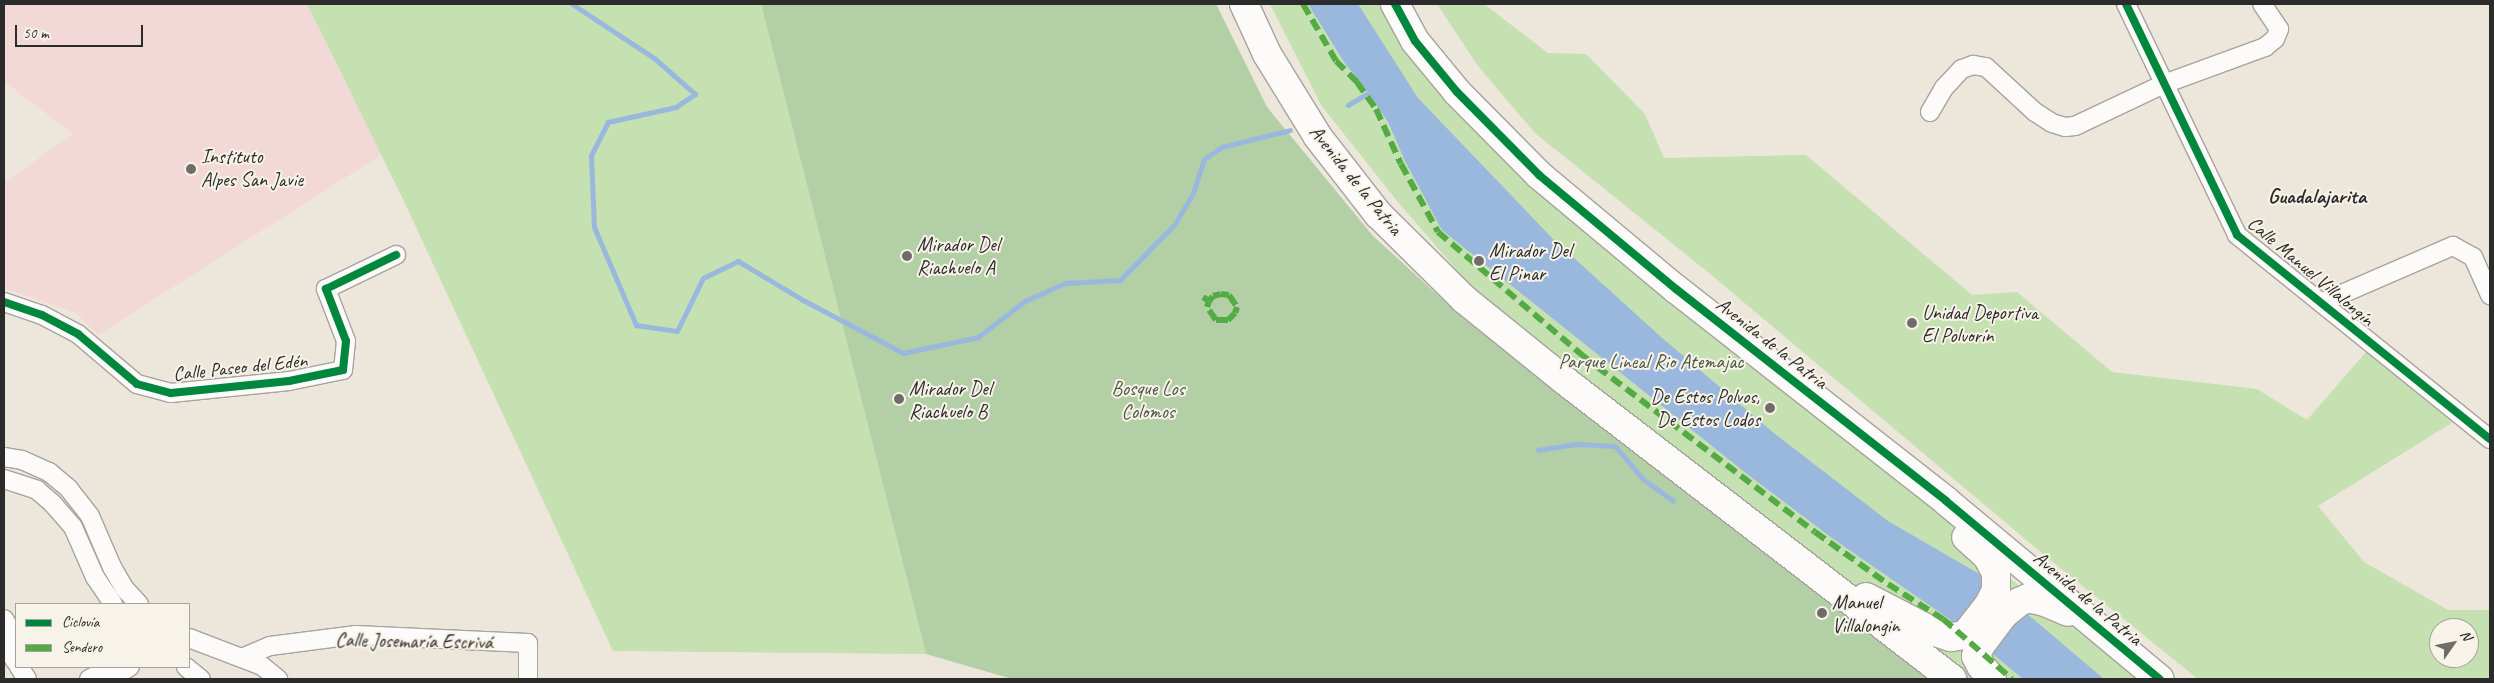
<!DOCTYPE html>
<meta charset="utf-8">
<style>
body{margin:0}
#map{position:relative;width:2494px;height:683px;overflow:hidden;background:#ede6db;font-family:Caveat,sans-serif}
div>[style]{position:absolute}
.built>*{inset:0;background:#f2d9d7}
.green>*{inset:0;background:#c5e0b1}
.forest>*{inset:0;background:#b3cfa5}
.water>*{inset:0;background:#9ab8de}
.stream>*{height:5px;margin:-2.5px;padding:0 2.5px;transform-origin:2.5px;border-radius:2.5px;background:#9ab8de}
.roads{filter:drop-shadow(1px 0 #a7a39d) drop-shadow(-1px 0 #a7a39d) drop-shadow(0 1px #a7a39d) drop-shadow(0 -1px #a7a39d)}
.minor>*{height:18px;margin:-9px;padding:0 9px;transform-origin:9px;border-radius:9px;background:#fcfbfa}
.primary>*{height:28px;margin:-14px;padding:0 14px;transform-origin:14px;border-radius:14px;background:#fcfbfa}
.quiet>*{height:6px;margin-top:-3px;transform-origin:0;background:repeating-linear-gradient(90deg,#54ab44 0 12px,transparent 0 18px)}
.cycleway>*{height:8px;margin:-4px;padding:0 4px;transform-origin:4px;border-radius:4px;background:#00873e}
.dots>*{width:14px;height:14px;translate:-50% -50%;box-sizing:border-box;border:2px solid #f7f3e8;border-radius:50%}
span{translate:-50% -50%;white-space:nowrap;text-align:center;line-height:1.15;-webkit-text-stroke:4px #f7f3e8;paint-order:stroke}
.poi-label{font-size:20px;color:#2b2b2b}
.left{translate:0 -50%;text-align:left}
.right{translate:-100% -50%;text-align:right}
.street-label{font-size:20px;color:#2b2b2b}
.park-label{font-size:20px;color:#4a5744}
.neighbourhood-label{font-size:21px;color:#2b2b2b;font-weight:700}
.frame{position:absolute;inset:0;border:5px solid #2b2b2b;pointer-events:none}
.legend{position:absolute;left:15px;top:603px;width:175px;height:65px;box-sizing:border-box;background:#f7f3e8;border:1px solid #a5a39c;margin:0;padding:6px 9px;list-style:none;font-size:15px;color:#2b2b2b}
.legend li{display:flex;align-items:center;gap:10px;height:25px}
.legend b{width:25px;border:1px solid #a5a39c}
.north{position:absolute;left:2429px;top:618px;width:50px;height:50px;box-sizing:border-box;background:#f7f3e8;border:1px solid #a5a39c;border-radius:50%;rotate:57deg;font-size:14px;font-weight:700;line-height:20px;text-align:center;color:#2b2b2b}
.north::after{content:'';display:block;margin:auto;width:18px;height:22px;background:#6f6c69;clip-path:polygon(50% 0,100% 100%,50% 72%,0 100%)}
.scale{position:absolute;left:15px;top:25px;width:128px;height:22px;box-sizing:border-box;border:2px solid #2b2b2b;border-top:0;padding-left:6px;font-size:15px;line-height:18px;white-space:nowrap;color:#2b2b2b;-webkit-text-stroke:4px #f7f3e8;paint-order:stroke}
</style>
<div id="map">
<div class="built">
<div style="clip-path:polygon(4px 4px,307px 4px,381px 155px,98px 335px,76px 313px,4px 288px,4px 183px,73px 134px,4px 81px)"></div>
</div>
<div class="green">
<div style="clip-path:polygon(307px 4px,761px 4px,926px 654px,613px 651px,402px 197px)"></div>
<div style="clip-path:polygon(1270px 4px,1389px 4px,1432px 74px,1886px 466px,2014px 582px,2107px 645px,2150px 679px,1968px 679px,1807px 560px,1480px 297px,1397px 201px,1321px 105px)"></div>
<div style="clip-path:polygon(evenodd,1437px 4px,1484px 4px,1548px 53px,1586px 54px,1645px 114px,1664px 158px,1806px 155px,1972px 295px,2017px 292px,2112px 372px,2257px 389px,2307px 420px,2366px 352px,2453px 422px,2318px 506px,2364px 562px,2448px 610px,2490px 610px,2490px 679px,2198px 679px,2043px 554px,1709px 273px,1535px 133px,1478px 66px,1437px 4px,2439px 628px,2469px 628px,2469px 658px,2439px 658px,2439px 628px)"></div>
</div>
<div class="forest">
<div style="clip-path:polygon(761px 4px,1216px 4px,1267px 107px,1373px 236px,1464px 319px,1931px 679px,1012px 679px,926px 654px)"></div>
</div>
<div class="water">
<div style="clip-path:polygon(1308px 4px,1358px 4px,1418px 98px,1552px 238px,1661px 337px,1775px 434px,1888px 521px,1981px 575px,2104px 679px,2023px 679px,1958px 625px,1832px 538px,1747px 474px,1442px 230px,1405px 161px,1388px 122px,1361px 82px,1346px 65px)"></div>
</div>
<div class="stream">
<div style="left:572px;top:4px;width:98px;rotate:33.4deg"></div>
<div style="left:654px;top:58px;width:55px;rotate:41.3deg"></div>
<div style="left:695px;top:94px;width:23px;rotate:146deg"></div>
<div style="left:676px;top:107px;width:70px;rotate:167.6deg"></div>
<div style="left:608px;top:122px;width:38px;rotate:117deg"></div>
<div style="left:591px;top:156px;width:71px;rotate:87.6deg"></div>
<div style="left:594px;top:227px;width:107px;rotate:66.8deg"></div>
<div style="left:636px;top:325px;width:41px;rotate:8.3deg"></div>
<div style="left:677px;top:331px;width:59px;rotate:-63.9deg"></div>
<div style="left:703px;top:278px;width:39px;rotate:-26deg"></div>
<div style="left:738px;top:261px;width:76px;rotate:31deg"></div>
<div style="left:803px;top:300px;width:113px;rotate:27.9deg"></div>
<div style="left:903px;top:353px;width:77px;rotate:-12deg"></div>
<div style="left:978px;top:337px;width:59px;rotate:-37.5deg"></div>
<div style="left:1025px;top:301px;width:44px;rotate:-24.2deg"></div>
<div style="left:1065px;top:283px;width:55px;rotate:-3.1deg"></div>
<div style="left:1120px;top:280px;width:77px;rotate:-45.5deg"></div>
<div style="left:1174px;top:225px;width:37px;rotate:-59deg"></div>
<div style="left:1193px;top:193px;width:36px;rotate:-72deg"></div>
<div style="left:1204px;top:159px;width:22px;rotate:-34deg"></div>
<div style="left:1222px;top:147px;width:70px;rotate:-14deg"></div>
<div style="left:1348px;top:105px;width:27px;rotate:-31deg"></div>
<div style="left:1538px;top:450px;width:38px;rotate:-9deg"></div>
<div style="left:1576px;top:444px;width:39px;rotate:3deg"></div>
<div style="left:1615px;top:446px;width:43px;rotate:49.7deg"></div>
<div style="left:1643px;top:479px;width:37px;rotate:36deg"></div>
</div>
<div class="roads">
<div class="minor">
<div style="left:2126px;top:4px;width:256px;rotate:64.3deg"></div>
<div style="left:2237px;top:235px;width:325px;rotate:38.9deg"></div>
<div style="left:1930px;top:112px;width:28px;rotate:-60deg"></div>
<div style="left:1944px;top:88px;width:26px;rotate:-47deg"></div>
<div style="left:1962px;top:69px;width:12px;rotate:-20deg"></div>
<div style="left:1973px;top:65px;width:13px;rotate:9deg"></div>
<div style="left:1986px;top:67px;width:67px;rotate:42.6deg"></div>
<div style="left:2035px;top:112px;width:20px;rotate:33deg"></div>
<div style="left:2052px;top:123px;width:14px;rotate:17deg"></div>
<div style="left:2065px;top:127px;width:10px;rotate:-6deg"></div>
<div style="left:2075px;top:126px;width:98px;rotate:-25.3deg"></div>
<div style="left:2164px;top:84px;width:108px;rotate:-20.1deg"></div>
<div style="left:2265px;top:47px;width:13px;rotate:-39deg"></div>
<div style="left:2275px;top:39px;width:11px;rotate:-68deg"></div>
<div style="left:2279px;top:29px;width:30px;rotate:-124deg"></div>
<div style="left:4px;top:302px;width:40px;rotate:18.9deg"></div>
<div style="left:42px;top:315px;width:41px;rotate:27.8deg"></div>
<div style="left:78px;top:334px;width:77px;rotate:40.3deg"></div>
<div style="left:137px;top:384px;width:35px;rotate:15deg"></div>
<div style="left:171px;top:393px;width:119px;rotate:-5.8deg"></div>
<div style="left:289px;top:381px;width:55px;rotate:-11.5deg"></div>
<div style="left:343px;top:370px;width:29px;rotate:-84deg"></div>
<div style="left:346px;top:341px;width:56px;rotate:-111deg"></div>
<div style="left:326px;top:289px;width:78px;rotate:-25.9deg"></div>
<div style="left:2321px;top:303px;width:144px;rotate:-23.4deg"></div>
<div style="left:2453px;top:246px;width:23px;rotate:29deg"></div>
<div style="left:2473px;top:257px;width:42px;rotate:65.9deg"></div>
<div style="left:4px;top:457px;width:18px;rotate:9deg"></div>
<div style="left:22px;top:460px;width:30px;rotate:24deg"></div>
<div style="left:49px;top:472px;width:26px;rotate:40deg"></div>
<div style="left:69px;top:489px;width:34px;rotate:52deg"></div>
<div style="left:90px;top:516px;width:56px;rotate:66.7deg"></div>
<div style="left:112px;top:567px;width:24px;rotate:60deg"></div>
<div style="left:124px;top:588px;width:22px;rotate:47deg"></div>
<div style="left:4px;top:479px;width:35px;rotate:18deg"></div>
<div style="left:37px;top:490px;width:21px;rotate:41deg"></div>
<div style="left:53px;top:504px;width:30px;rotate:49deg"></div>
<div style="left:73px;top:527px;width:55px;rotate:66.3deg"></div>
<div style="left:95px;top:577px;width:32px;rotate:56deg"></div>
<div style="left:4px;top:619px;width:23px;rotate:59deg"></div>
<div style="left:189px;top:638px;width:78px;rotate:21deg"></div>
<div style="left:262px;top:666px;width:21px;rotate:39deg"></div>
<div style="left:4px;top:643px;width:22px;rotate:58deg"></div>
<div style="left:244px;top:657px;width:28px;rotate:-23deg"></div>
<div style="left:270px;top:646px;width:87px;rotate:-7.3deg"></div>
<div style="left:356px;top:635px;width:172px;rotate:2.7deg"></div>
<div style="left:528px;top:643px;width:36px;rotate:90deg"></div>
<div style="left:19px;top:667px;width:14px;rotate:56deg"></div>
<div style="left:186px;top:667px;width:19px;rotate:39deg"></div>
<div style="left:89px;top:679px;width:27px;rotate:-27deg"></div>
<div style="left:109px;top:679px;width:24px;rotate:-30deg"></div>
</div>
<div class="primary">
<div style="left:1244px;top:4px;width:55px;rotate:65.3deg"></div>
<div style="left:1267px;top:54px;width:97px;rotate:58.4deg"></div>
<div style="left:1318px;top:137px;width:98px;rotate:52.1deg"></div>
<div style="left:1378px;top:214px;width:122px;rotate:44.7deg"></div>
<div style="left:1465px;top:300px;width:127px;rotate:38.9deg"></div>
<div style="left:1564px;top:380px;width:490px;rotate:37.6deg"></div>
<div style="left:1395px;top:4px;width:42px;rotate:61.6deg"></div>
<div style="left:1415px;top:41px;width:66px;rotate:50.5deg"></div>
<div style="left:1457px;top:92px;width:117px;rotate:45.3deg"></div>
<div style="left:1539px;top:175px;width:178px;rotate:39.8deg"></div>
<div style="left:1676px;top:289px;width:343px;rotate:38.1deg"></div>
<div style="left:1946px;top:501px;width:278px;rotate:39.8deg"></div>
<div style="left:1866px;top:597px;width:74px;rotate:27.3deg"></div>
<div style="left:1932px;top:631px;width:20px;rotate:18deg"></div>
<div style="left:1951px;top:637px;width:14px;rotate:-8deg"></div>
<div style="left:1965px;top:635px;width:37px;rotate:-52deg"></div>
<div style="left:1988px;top:606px;width:18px;rotate:-63deg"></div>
<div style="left:1996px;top:590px;width:17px;rotate:-90deg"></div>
<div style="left:1996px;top:573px;width:19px;rotate:-118deg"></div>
<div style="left:1987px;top:556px;width:28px;rotate:-138deg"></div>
<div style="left:1992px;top:679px;width:17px;rotate:-130deg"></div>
<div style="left:1981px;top:666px;width:11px;rotate:-117deg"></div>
<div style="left:1976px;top:656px;width:11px;rotate:-68deg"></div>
<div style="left:1980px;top:646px;width:39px;rotate:-53deg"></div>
<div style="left:2003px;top:615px;width:21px;rotate:-39deg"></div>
<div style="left:2019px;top:602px;width:10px;rotate:-24deg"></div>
<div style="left:2028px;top:598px;width:17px;rotate:13deg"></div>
<div style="left:2045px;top:602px;width:25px;rotate:23deg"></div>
</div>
</div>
<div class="quiet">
<div style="left:1303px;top:4px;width:66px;rotate:59.9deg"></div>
<div style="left:1336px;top:61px;width:30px;rotate:45deg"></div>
<div style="left:1357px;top:82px;width:33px;rotate:55deg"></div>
<div style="left:1376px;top:109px;width:60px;rotate:65.6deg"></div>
<div style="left:1401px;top:164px;width:77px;rotate:61.4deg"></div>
<div style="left:1438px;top:232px;width:191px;rotate:40.5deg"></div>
<div style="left:1583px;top:356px;width:291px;rotate:37.2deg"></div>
<div style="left:1815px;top:532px;width:90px;rotate:35.5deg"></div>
<div style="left:1888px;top:584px;width:65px;rotate:32.5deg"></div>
<div style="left:1943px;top:619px;width:91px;rotate:41deg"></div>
<div style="left:1203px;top:297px;width:7px;rotate:34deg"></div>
<div style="left:1209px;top:301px;width:6px;rotate:-51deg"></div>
<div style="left:1213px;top:296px;width:8px;rotate:-14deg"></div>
<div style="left:1221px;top:294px;width:8px;rotate:7deg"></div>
<div style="left:1229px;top:295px;width:14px;rotate:56deg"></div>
<div style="left:1237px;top:307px;width:6px;rotate:108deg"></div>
<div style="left:1235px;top:313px;width:10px;rotate:135deg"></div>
<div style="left:1228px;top:320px;width:12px;rotate:180deg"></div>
<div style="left:1216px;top:320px;width:16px;rotate:-125deg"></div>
<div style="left:1207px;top:307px;width:6px;rotate:-72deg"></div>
</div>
<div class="cycleway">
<div style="left:1395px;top:4px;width:42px;rotate:61.6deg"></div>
<div style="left:1415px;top:41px;width:66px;rotate:50.5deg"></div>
<div style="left:1457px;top:92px;width:117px;rotate:45.3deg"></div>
<div style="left:1539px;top:175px;width:178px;rotate:39.8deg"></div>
<div style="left:1676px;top:289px;width:343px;rotate:38.1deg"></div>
<div style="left:1946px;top:501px;width:278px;rotate:39.8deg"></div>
<div style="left:2126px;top:4px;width:256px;rotate:64.3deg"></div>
<div style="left:2237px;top:235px;width:325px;rotate:38.9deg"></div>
<div style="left:4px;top:302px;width:40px;rotate:18.9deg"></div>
<div style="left:42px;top:315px;width:41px;rotate:27.8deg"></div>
<div style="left:78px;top:334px;width:77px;rotate:40.3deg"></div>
<div style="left:137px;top:384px;width:35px;rotate:15deg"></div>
<div style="left:171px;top:393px;width:119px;rotate:-5.8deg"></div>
<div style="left:289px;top:381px;width:55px;rotate:-11.5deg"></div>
<div style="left:343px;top:370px;width:29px;rotate:-84deg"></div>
<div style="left:346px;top:341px;width:56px;rotate:-111deg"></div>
<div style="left:326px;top:289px;width:78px;rotate:-25.9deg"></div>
</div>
<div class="dots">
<div style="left:191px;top:169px;background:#6f6c69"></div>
<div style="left:907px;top:256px;background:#6f6c69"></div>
<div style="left:1479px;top:261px;background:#6f6c69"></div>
<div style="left:1912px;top:323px;background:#6f6c69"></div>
<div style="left:899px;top:399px;background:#6f6c69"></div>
<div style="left:1770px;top:408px;background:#6f6c69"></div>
<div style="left:1822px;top:613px;background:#6f6c69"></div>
</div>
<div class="poi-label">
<span class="left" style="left:201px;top:168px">Instituto<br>Alpes San Javie</span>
<span class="left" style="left:917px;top:256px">Mirador Del<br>Riachuelo A</span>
<span class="left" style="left:1489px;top:262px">Mirador Del<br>El Pinar</span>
<span class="left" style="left:1922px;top:324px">Unidad Deportiva<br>El Polvorín</span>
<span class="left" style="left:909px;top:400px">Mirador Del<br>Riachuelo B</span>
<span class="right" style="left:1760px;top:408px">De Estos Polvos,<br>De Estos Lodos</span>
<span class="left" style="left:1832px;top:614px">Manuel<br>Villalongin</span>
</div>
<div class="street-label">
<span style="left:1356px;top:180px;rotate:51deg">Avenida de la Patria</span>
<span style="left:2311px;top:271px;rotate:40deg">Calle Manuel Villalongín</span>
<span style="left:1772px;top:343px;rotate:38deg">Avenida de la Patria</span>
<span style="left:240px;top:367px;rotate:-6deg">Calle Paseo del Edén</span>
<span style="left:2088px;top:598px;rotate:40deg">Avenida de la Patria</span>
<span style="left:414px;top:641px;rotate:1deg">Calle Josemaría Escrivá</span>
</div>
<div class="park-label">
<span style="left:1651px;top:361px">Parque Lineal Rio Atemajac</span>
<span style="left:1148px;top:400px">Bosque Los<br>Colomos</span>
</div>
<div class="neighbourhood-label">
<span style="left:2317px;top:196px">Guadalajarita</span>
</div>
<div class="frame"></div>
<ul class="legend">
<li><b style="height:6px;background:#00873e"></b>Ciclovía</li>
<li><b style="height:6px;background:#54ab44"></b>Sendero</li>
</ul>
<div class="north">N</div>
<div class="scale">50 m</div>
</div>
